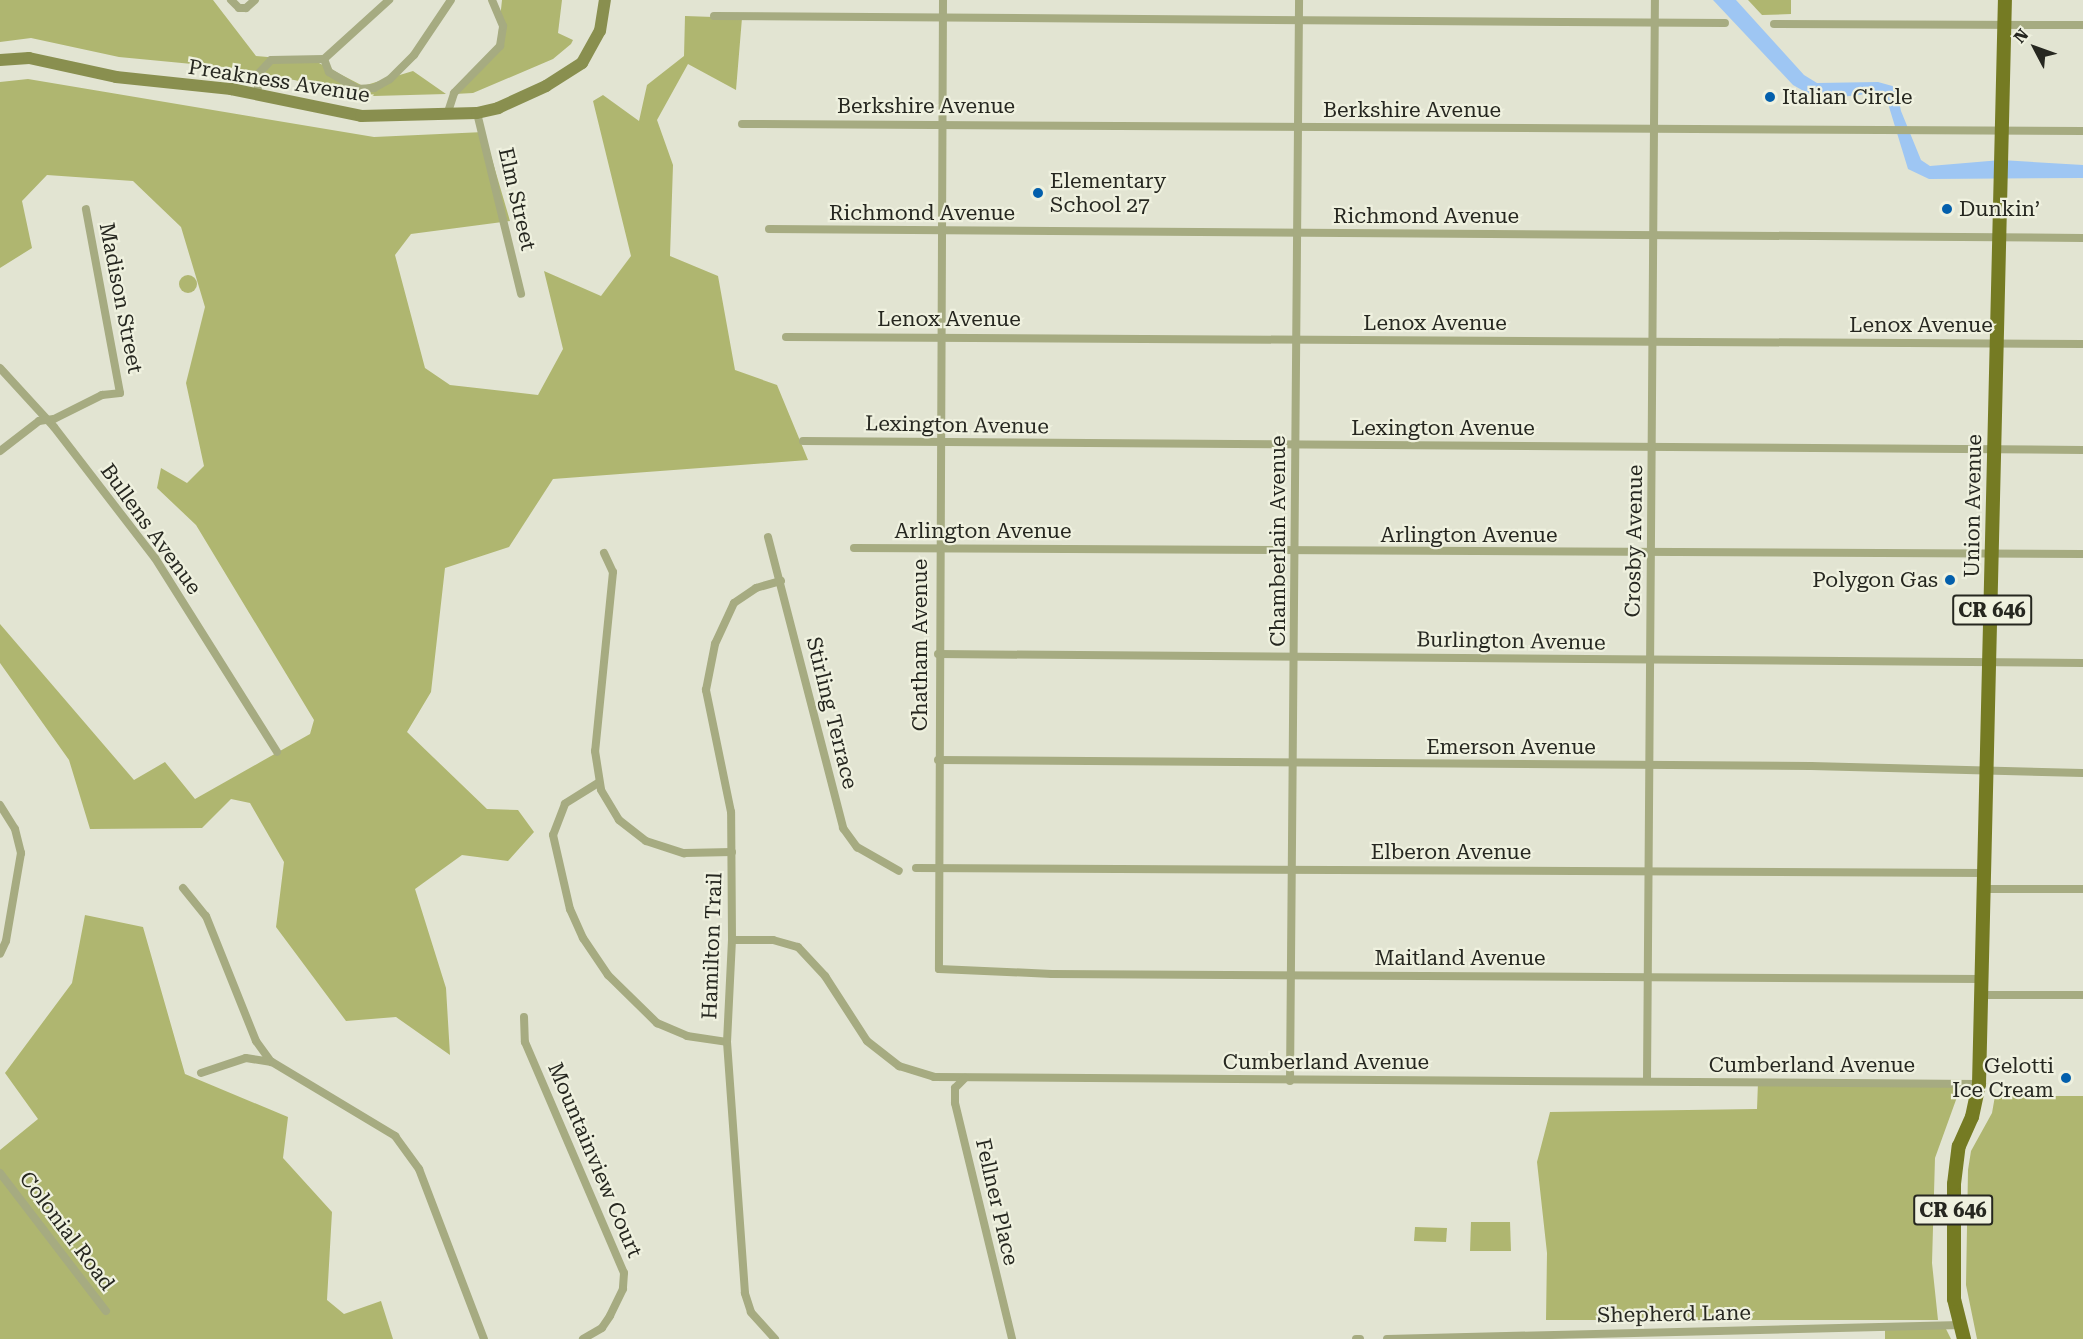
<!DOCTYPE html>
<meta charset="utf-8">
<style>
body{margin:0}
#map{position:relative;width:2083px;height:1339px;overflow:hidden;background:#e2e4d2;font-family:"Roboto Serif",serif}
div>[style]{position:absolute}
.green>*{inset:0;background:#afb670}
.round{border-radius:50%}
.water>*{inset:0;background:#9ec6f3}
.street>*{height:8px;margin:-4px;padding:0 4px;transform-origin:4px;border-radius:4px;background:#a6ab81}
.secondary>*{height:12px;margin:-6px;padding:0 6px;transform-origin:6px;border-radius:6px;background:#898f4f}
.primary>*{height:14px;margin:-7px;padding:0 7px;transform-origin:7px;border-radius:7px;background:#757b23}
.dots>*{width:16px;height:16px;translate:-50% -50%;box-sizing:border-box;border:3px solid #eff1df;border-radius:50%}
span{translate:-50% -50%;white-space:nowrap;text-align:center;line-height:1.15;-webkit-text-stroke:4.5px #eff1df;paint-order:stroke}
.shield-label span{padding:2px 4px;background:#eff1df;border:2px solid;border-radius:4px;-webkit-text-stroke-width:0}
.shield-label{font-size:20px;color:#262720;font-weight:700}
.street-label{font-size:21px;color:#262720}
.poi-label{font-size:21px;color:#262720}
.left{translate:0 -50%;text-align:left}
.right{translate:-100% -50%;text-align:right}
.north{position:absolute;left:2005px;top:18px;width:60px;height:60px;-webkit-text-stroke:4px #eff1df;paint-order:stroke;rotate:311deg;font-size:16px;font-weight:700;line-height:24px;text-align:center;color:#262720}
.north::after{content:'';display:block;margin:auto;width:21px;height:27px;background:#262720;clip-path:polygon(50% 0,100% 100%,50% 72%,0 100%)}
</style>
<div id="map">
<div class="green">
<div style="clip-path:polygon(0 0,213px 0,256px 56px,315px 61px,363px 86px,413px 71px,446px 94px,374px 96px,234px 68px,119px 57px,31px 38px,0 42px)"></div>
<div style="clip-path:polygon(502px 0,562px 0,558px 33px,573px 40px,571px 44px,553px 59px,473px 93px,454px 94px,497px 47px)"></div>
<div style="clip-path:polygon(1748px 0,1791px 0,1791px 14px,1762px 15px)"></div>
<div style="clip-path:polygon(685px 16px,742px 18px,736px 90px,688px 64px,657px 120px,673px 165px,670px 256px,718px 276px,735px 370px,777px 385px,808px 460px,553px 479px,509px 547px,445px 568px,431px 692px,407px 732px,487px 809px,518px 810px,534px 832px,508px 861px,462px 855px,415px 889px,446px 988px,450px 1055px,396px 1017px,346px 1021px,276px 927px,284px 862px,250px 803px,231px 799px,202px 828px,90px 829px,69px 760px,0 663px,0 624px,134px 780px,165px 762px,195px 799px,310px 734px,314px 720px,196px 525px,157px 488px,161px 468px,187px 483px,204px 466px,186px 383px,205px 307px,181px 227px,133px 181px,47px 175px,22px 201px,32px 248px,0 268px,0 82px,28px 79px,374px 137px,484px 132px,510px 221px,411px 234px,395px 255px,425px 368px,450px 385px,538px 395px,563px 349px,544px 271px,601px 296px,631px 256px,593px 101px,603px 95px,639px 121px,647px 85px,684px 56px)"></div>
<div class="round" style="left:179px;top:275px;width:18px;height:18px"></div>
<div style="clip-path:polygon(85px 915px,143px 927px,185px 1074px,288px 1117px,283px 1158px,332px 1212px,327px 1300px,344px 1314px,381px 1301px,393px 1339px,0 1339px,0 1150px,38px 1119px,5px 1073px,72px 983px)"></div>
<div style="clip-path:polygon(1758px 1082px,1961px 1086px,1935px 1158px,1932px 1263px,1938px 1320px,1546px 1320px,1547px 1253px,1537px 1162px,1550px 1112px,1757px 1109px)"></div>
<div style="clip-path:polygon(1995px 1096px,2083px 1096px,2083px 1339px,1977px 1339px,1966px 1285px,1968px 1170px,1971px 1151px,1992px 1113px)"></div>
<div style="clip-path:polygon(1471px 1222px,1510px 1222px,1511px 1251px,1470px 1251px)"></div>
<div style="clip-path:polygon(1415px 1227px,1447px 1228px,1446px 1242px,1414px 1241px)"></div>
<div style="clip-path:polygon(1885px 1329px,1946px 1329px,1951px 1339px,1885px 1339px)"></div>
</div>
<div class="water">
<div style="clip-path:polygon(1713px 0,1736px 0,1804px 75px,1817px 83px,1878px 82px,1896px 87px,1901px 111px,1921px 160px,1930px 166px,2001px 160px,2083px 165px,2083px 178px,1929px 179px,1908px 169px,1886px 97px,1877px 93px,1831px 98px,1809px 94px,1793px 85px)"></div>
</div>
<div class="street">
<div style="left:231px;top:0;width:11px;rotate:45deg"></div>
<div style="left:239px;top:8px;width:7px"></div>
<div style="left:246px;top:8px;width:12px;rotate:-42deg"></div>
<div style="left:943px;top:0;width:969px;rotate:90.24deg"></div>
<div style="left:939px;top:969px;width:113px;rotate:2.5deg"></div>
<div style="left:1052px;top:974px;width:931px;rotate:0.31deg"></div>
<div style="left:714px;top:16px;width:1011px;rotate:0.4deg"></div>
<div style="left:1774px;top:24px;width:309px;rotate:0.2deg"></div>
<div style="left:324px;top:59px;width:14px;rotate:69deg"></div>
<div style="left:329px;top:72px;width:33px;rotate:31deg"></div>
<div style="left:357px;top:89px;width:17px;rotate:-3deg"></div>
<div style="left:374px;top:88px;width:18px;rotate:-29deg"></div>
<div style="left:390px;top:79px;width:34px;rotate:-45deg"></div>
<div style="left:414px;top:55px;width:66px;rotate:-56.1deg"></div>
<div style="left:257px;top:94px;width:22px;rotate:-82deg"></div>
<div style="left:260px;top:72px;width:16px;rotate:-47deg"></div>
<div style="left:271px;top:60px;width:53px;rotate:-1.1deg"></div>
<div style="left:324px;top:59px;width:88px;rotate:-42.2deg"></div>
<div style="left:477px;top:113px;width:186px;rotate:76.3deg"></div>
<div style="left:447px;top:115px;width:23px;rotate:-72deg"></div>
<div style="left:454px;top:93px;width:66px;rotate:-45.6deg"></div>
<div style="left:500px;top:46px;width:20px;rotate:-81deg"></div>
<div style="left:503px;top:26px;width:28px;rotate:-113deg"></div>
<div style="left:742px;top:124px;width:1341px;rotate:0.3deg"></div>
<div style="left:769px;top:229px;width:1314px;rotate:0.39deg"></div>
<div style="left:786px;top:337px;width:1297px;rotate:0.31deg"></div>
<div style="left:0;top:368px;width:80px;rotate:47.5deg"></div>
<div style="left:54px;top:427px;width:165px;rotate:52.4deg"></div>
<div style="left:155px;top:558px;width:229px;rotate:57.8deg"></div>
<div style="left:803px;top:441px;width:1280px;rotate:0.4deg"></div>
<div style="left:0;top:451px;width:49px;rotate:-37.6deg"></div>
<div style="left:39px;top:421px;width:15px;rotate:-8deg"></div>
<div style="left:54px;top:419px;width:54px;rotate:-26.6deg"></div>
<div style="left:102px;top:395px;width:18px;rotate:-6deg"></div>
<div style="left:120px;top:393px;width:187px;rotate:-100.5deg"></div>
<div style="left:768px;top:537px;width:301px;rotate:75.5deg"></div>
<div style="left:843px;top:828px;width:24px;rotate:54deg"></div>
<div style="left:857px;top:847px;width:48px;rotate:29.7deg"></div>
<div style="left:854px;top:548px;width:1229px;rotate:0.28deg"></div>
<div style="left:604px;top:553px;width:21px;rotate:65deg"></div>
<div style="left:613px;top:572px;width:180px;rotate:95.7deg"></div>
<div style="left:595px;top:751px;width:39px;rotate:81deg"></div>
<div style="left:601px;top:790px;width:35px;rotate:59deg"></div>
<div style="left:619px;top:820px;width:34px;rotate:38deg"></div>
<div style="left:646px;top:841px;width:40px;rotate:18deg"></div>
<div style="left:684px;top:853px;width:48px;rotate:-1.2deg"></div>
<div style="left:938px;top:654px;width:1145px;rotate:0.45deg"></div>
<div style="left:938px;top:760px;width:873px;rotate:0.39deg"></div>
<div style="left:1811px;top:766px;width:272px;rotate:1.5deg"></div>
<div style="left:598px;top:783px;width:39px;rotate:148deg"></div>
<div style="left:565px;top:804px;width:33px;rotate:111deg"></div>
<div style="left:553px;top:835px;width:76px;rotate:77.1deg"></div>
<div style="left:570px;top:909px;width:32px;rotate:66deg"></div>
<div style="left:583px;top:938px;width:45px;rotate:56deg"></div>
<div style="left:608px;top:975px;width:69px;rotate:44.4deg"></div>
<div style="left:657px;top:1023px;width:33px;rotate:23deg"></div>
<div style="left:687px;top:1036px;width:40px;rotate:8.5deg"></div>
<div style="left:0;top:805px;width:28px;rotate:58deg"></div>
<div style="left:15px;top:829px;width:25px;rotate:76deg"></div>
<div style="left:21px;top:853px;width:89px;rotate:99.7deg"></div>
<div style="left:6px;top:941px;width:14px;rotate:115deg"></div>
<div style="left:916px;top:868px;width:1070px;rotate:0.27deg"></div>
<div style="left:183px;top:888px;width:36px;rotate:51deg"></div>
<div style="left:206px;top:916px;width:135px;rotate:68.2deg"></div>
<div style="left:256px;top:1041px;width:26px;rotate:54deg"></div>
<div style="left:1986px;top:889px;width:97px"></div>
<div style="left:732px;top:940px;width:41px"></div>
<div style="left:773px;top:940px;width:26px;rotate:16deg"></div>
<div style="left:798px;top:947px;width:40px;rotate:47deg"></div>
<div style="left:825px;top:976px;width:77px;rotate:57.1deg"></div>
<div style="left:867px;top:1041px;width:41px;rotate:38deg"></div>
<div style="left:899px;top:1066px;width:37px;rotate:17deg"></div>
<div style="left:934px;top:1077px;width:1045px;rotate:0.38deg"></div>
<div style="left:1983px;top:995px;width:100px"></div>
<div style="left:524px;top:1017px;width:25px;rotate:88deg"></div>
<div style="left:525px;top:1042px;width:251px;rotate:66.8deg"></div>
<div style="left:624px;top:1273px;width:16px;rotate:94deg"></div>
<div style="left:623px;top:1289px;width:30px;rotate:116deg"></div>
<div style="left:610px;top:1316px;width:14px;rotate:124deg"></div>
<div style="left:602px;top:1328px;width:22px;rotate:150deg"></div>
<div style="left:201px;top:1073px;width:47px;rotate:-18.4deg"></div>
<div style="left:246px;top:1058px;width:26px;rotate:9deg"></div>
<div style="left:272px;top:1062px;width:144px;rotate:31deg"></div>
<div style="left:395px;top:1136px;width:41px;rotate:54deg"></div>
<div style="left:419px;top:1169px;width:182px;rotate:69.1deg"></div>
<div style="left:965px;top:1078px;width:14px;rotate:135deg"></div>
<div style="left:955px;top:1088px;width:15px;rotate:90deg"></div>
<div style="left:955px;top:1103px;width:243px;rotate:76.4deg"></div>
<div style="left:1290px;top:1081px;width:1081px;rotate:-89.52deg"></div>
<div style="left:1647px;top:1081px;width:1081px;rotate:-89.58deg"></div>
<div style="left:0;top:1173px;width:174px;rotate:52.5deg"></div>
<div style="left:775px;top:1339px;width:36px;rotate:-132deg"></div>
<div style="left:751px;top:1312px;width:20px;rotate:-108deg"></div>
<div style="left:745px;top:1293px;width:252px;rotate:-94.1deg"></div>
<div style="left:727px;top:1042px;width:102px;rotate:-87.2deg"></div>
<div style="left:732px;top:940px;width:128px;rotate:-90.4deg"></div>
<div style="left:731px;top:812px;width:125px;rotate:-101.6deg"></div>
<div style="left:706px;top:690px;width:47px;rotate:-78.9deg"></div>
<div style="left:715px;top:644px;width:45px;rotate:-65.1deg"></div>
<div style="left:734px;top:603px;width:27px;rotate:-34deg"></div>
<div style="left:756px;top:588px;width:26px;rotate:-16deg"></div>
<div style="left:1356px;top:1339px;width:4px"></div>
<div style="left:1387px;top:1339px;width:574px;rotate:-1.4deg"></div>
</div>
<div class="secondary">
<div style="left:0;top:60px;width:29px;rotate:-4deg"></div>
<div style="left:29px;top:58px;width:89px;rotate:12.3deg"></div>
<div style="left:116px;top:77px;width:116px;rotate:6deg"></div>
<div style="left:231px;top:89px;width:133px;rotate:11.7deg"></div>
<div style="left:361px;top:116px;width:116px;rotate:-1.5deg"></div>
<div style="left:477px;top:113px;width:22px;rotate:-13deg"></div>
<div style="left:498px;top:108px;width:53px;rotate:-24.6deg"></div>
<div style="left:546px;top:86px;width:43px;rotate:-32.6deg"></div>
<div style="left:582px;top:63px;width:37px;rotate:-61deg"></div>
<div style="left:600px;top:31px;width:31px;rotate:-81deg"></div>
</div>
<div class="primary">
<div style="left:1964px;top:1339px;width:41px;rotate:-104deg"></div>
<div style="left:1954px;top:1299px;width:115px;rotate:-90deg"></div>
<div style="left:1954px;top:1184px;width:38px;rotate:-83deg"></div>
<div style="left:1959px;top:1146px;width:32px;rotate:-66deg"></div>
<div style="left:1972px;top:1117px;width:34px;rotate:-78deg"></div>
<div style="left:1979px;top:1084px;width:1084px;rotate:-88.63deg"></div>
</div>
<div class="dots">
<div style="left:1770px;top:97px;background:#035fac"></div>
<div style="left:1038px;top:193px;background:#035fac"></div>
<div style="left:1947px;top:209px;background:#035fac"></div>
<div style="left:1950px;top:580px;background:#035fac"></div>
<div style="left:2066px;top:1078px;background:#035fac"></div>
</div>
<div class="shield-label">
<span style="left:1992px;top:610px">CR 646</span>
<span style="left:1953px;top:1210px">CR 646</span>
</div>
<div class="street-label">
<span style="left:279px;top:81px;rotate:9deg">Preakness Avenue</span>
<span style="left:926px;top:106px">Berkshire Avenue</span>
<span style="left:1412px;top:110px">Berkshire Avenue</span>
<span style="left:517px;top:199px;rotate:77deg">Elm Street</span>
<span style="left:922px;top:213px">Richmond Avenue</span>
<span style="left:1426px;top:216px">Richmond Avenue</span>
<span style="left:121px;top:298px;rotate:79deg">Madison Street</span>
<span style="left:949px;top:319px">Lenox Avenue</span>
<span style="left:1435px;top:323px">Lenox Avenue</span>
<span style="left:1921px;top:325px">Lenox Avenue</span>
<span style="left:957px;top:425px;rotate:1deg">Lexington Avenue</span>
<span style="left:1443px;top:428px">Lexington Avenue</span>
<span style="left:1973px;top:506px;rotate:-89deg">Union Avenue</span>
<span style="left:151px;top:529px;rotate:54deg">Bullens Avenue</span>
<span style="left:983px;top:531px">Arlington Avenue</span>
<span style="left:1469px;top:535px">Arlington Avenue</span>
<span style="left:1278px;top:541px;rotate:-90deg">Chamberlain Avenue</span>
<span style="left:1634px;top:541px;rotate:-89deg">Crosby Avenue</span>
<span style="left:1511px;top:641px;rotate:1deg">Burlington Avenue</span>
<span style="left:920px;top:645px;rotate:-90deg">Chatham Avenue</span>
<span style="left:832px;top:713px;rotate:76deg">Stirling Terrace</span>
<span style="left:1511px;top:747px">Emerson Avenue</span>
<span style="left:1451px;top:852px">Elberon Avenue</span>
<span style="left:712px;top:946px;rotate:-88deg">Hamilton Trail</span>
<span style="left:1460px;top:958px">Maitland Avenue</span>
<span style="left:1326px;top:1062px">Cumberland Avenue</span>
<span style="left:1812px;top:1065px">Cumberland Avenue</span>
<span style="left:595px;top:1160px;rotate:67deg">Mountainview Court</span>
<span style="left:997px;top:1202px;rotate:77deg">Fellner Place</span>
<span style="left:67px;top:1231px;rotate:53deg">Colonial Road</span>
<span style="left:1674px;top:1314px;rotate:-1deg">Shepherd Lane</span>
</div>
<div class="poi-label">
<span class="left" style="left:1782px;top:97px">Italian Circle</span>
<span class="left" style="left:1050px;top:193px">Elementary<br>School 27</span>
<span class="left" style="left:1959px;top:209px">Dunkin’</span>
<span class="right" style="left:1938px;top:580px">Polygon Gas</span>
<span class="right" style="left:2054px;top:1078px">Gelotti<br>Ice Cream</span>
</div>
<div class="north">N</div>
</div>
